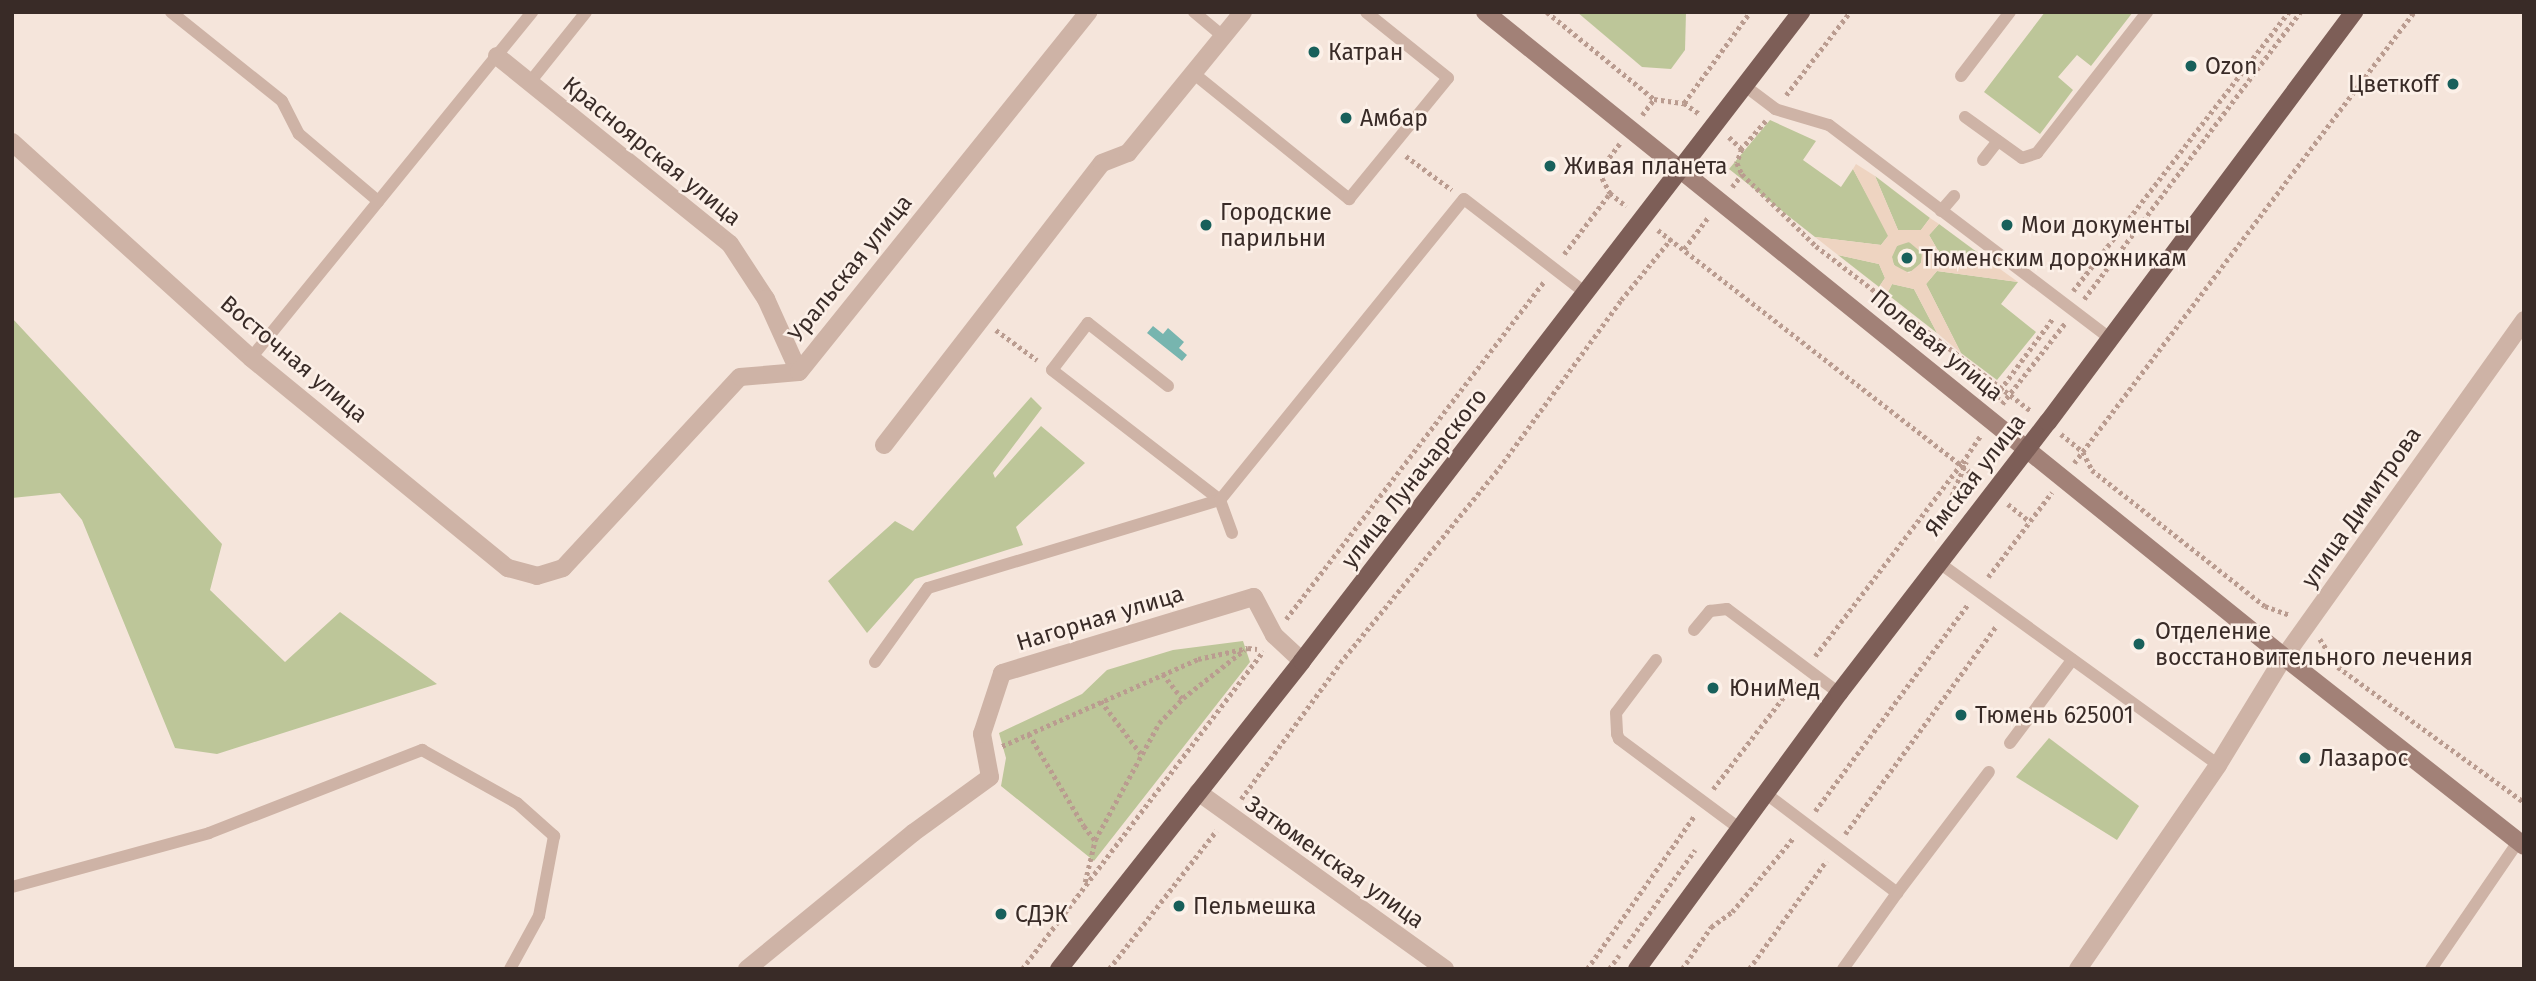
<!DOCTYPE html>
<meta charset="utf-8">
<style>
body{margin:0}
#map{position:relative;width:2536px;height:981px;overflow:hidden;background:#f5e5db;font-family:"Fira Sans",sans-serif}
div>[style]{position:absolute}
.green>*{inset:0;background:#bdc699}
.round{border-radius:50%}
.plaza>*{inset:0;background:#eed4c1}
.water>*{inset:0;background:#77b5af}
.path>*{height:4.5px;margin-top:-2.25px;transform-origin:0;background:repeating-linear-gradient(90deg,#ba9c90 0 3.5px,transparent 0 7px)}
.lane>*{height:12px;margin:-6px;padding:0 6px;transform-origin:6px;border-radius:6px;background:#ceb3a6}
.street>*{height:18px;margin:-9px;padding:0 9px;transform-origin:9px;border-radius:9px;background:#ceb3a6}
.secondary>*{height:18px;margin:-9px;padding:0 9px;transform-origin:9px;border-radius:9px;background:#a28177}
.primary>*{height:18px;margin:-9px;padding:0 9px;transform-origin:9px;border-radius:9px;background:#7d5e57}
.dots>*{width:19px;height:19px;translate:-50% -50%;box-sizing:border-box;border:4px solid #fcf0e8;border-radius:50%}
span{translate:-50% -50%;white-space:nowrap;text-align:center;line-height:1.15;-webkit-text-stroke:5px #fcf0e8;paint-order:stroke}
.poi-label{font-size:23px;color:#392b27}
.left{translate:0 -50%;text-align:left}
.right{translate:-100% -50%;text-align:right}
.street-label{font-size:23px;color:#392b27}
.frame{position:absolute;inset:0;border:14px solid #392b27;pointer-events:none}
</style>
<div id="map">
<div class="green">
<div style="clip-path:polygon(1577px 12px,1686px 12px,1685px 50px,1671px 69px,1642px 67px)"></div>
<div style="clip-path:polygon(2045px 12px,2133px 12px,2091px 66px,2077px 55px,2058px 77px,2073px 90px,2040px 134px,1984px 92px)"></div>
<div style="clip-path:polygon(1770px 120px,1816px 141px,1803px 160px,1841px 187px,1853px 169px,1889px 235px,1881px 245px,1815px 237px,1729px 169px)"></div>
<div style="clip-path:polygon(1875px 176px,1930px 218px,1921px 230px,1898px 230px)"></div>
<div style="clip-path:polygon(1939px 224px,1989px 261px,1940px 254px,1929px 235px)"></div>
<div class="round" style="left:1892px;top:242px;width:30px;height:30px"></div>
<div style="clip-path:polygon(1838px 255px,1879px 264px,1885px 278px,1879px 287px)"></div>
<div style="clip-path:polygon(1937px 271px,2018px 282px,2001px 304px,2036px 332px,1997px 380px,1961px 353px,1926px 284px)"></div>
<div style="clip-path:polygon(1892px 284px,1914px 289px,1937px 333px,1887px 294px)"></div>
<div style="clip-path:polygon(12px 318px,222px 544px,210px 590px,285px 662px,340px 612px,437px 684px,217px 754px,175px 748px,82px 520px,60px 493px,12px 498px)"></div>
<div style="clip-path:polygon(1031px 397px,1042px 408px,993px 473px,995px 478px,1041px 426px,1085px 463px,1016px 527px,1023px 545px,915px 579px,867px 633px,828px 581px,895px 521px,913px 531px)"></div>
<div style="clip-path:polygon(1243px 641px,1250px 662px,1094px 861px,1001px 786px,1006px 758px,999px 733px,1082px 694px,1107px 670px,1173px 650px)"></div>
<div style="clip-path:polygon(2049px 738px,2139px 806px,2117px 840px,2016px 777px)"></div>
</div>
<div class="plaza">
<div style="clip-path:polygon(evenodd,1856px 164px,1875px 176px,1898px 230px,1921px 230px,1930px 218px,1939px 224px,1929px 235px,1940px 254px,1989px 261px,2018px 282px,1937px 271px,1926px 284px,1961px 353px,1937px 333px,1914px 289px,1892px 284px,1887px 294px,1879px 287px,1885px 278px,1879px 264px,1838px 255px,1815px 237px,1881px 245px,1888px 236px,1853px 169px,1856px 164px,1909px 242px,1922px 253px,1921px 263px,1909px 273px,1894px 265px,1892px 257px,1897px 246px,1909px 242px)"></div>
</div>
<div class="water">
<div style="clip-path:polygon(1153px 326px,1163px 334px,1168px 328px,1184px 342px,1179px 348px,1187px 355px,1182px 361px,1147px 333px)"></div>
</div>
<div class="path">
<div style="left:1547px;top:12px;width:138px;rotate:39.1deg"></div>
<div style="left:1654px;top:99px;width:30px;rotate:8deg"></div>
<div style="left:1684px;top:103px;width:112px;rotate:-54deg"></div>
<div style="left:1786px;top:95px;width:105px;rotate:-52.4deg"></div>
<div style="left:1684px;top:103px;width:19px;rotate:35deg"></div>
<div style="left:1642px;top:115px;width:20px;rotate:-53deg"></div>
<div style="left:1766px;top:121px;width:37px;rotate:131deg"></div>
<div style="left:1742px;top:149px;width:15px;rotate:110deg"></div>
<div style="left:1737px;top:163px;width:12px;rotate:66deg"></div>
<div style="left:1742px;top:174px;width:103px;rotate:44.2deg"></div>
<div style="left:1816px;top:246px;width:272px;rotate:37.5deg"></div>
<div style="left:1729px;top:137px;width:18px;rotate:43deg"></div>
<div style="left:1620px;top:144px;width:35px;rotate:127deg"></div>
<div style="left:1599px;top:172px;width:24px;rotate:62deg"></div>
<div style="left:1610px;top:193px;width:21px;rotate:39deg"></div>
<div style="left:1406px;top:156px;width:57px;rotate:36.5deg"></div>
<div style="left:1732px;top:187px;width:16px;rotate:-52deg"></div>
<div style="left:1658px;top:230px;width:408px;rotate:37.8deg"></div>
<div style="left:1684px;top:249px;width:41px;rotate:-52.9deg"></div>
<div style="left:1564px;top:254px;width:76px;rotate:-53deg"></div>
<div style="left:2073px;top:291px;width:353px;rotate:-52.3deg"></div>
<div style="left:2084px;top:299px;width:359px;rotate:-53deg"></div>
<div style="left:996px;top:330px;width:51px;rotate:36.2deg"></div>
<div style="left:1997px;top:399px;width:9px;rotate:-72deg"></div>
<div style="left:2000px;top:390px;width:89px;rotate:-53.6deg"></div>
<div style="left:2002px;top:404px;width:103px;rotate:-52.1deg"></div>
<div style="left:2061px;top:434px;width:28px;rotate:39deg"></div>
<div style="left:2083px;top:452px;width:20px;rotate:63deg"></div>
<div style="left:2092px;top:470px;width:220px;rotate:38.2deg"></div>
<div style="left:2265px;top:606px;width:27px;rotate:20deg"></div>
<div style="left:2074px;top:463px;width:565px;rotate:-52.99deg"></div>
<div style="left:2008px;top:504px;width:28px;rotate:39deg"></div>
<div style="left:1938px;top:528px;width:72px;rotate:-67deg"></div>
<div style="left:1988px;top:577px;width:106px;rotate:-53deg"></div>
<div style="left:1286px;top:619px;width:425px;rotate:-52.6deg"></div>
<div style="left:2320px;top:639px;width:33px;rotate:57deg"></div>
<div style="left:2338px;top:667px;width:230px;rotate:36deg"></div>
<div style="left:1815px;top:656px;width:243px;rotate:-52.7deg"></div>
<div style="left:1962px;top:463px;width:32px;rotate:-56deg"></div>
<div style="left:1163px;top:674px;width:31px;rotate:52deg"></div>
<div style="left:1101px;top:701px;width:66px;rotate:53deg"></div>
<div style="left:1029px;top:734px;width:107px;rotate:59.1deg"></div>
<div style="left:1084px;top:826px;width:18px;rotate:52deg"></div>
<div style="left:1002px;top:746px;width:214px;rotate:-23.9deg"></div>
<div style="left:1198px;top:659px;width:51px;rotate:-12.4deg"></div>
<div style="left:1248px;top:648px;width:9px;rotate:6deg"></div>
<div style="left:1713px;top:789px;width:135px;rotate:-52.5deg"></div>
<div style="left:1241px;top:799px;width:168px;rotate:-53.9deg"></div>
<div style="left:1340px;top:663px;width:252px;rotate:-50.8deg"></div>
<div style="left:1499px;top:468px;width:208px;rotate:-54deg"></div>
<div style="left:1621px;top:300px;width:79px;rotate:-50.7deg"></div>
<div style="left:1815px;top:811px;width:257px;rotate:-53.5deg"></div>
<div style="left:1845px;top:834px;width:257px;rotate:-54deg"></div>
<div style="left:1085px;top:882px;width:43px;rotate:-76.6deg"></div>
<div style="left:1095px;top:840px;width:133px;rotate:-61.3deg"></div>
<div style="left:1159px;top:723px;width:35px;rotate:-46deg"></div>
<div style="left:1183px;top:698px;width:78px;rotate:-38.2deg"></div>
<div style="left:1624px;top:948px;width:121px;rotate:-54.1deg"></div>
<div style="left:1022px;top:969px;width:399px;rotate:-52.8deg"></div>
<div style="left:1109px;top:969px;width:175px;rotate:-52.2deg"></div>
<div style="left:1587px;top:969px;width:187px;rotate:-55deg"></div>
<div style="left:1609px;top:969px;width:17px;rotate:-54deg"></div>
<div style="left:1682px;top:969px;width:51px;rotate:-55.4deg"></div>
<div style="left:1711px;top:927px;width:26px;rotate:-36deg"></div>
<div style="left:1732px;top:912px;width:97px;rotate:-50.4deg"></div>
<div style="left:1749px;top:969px;width:133px;rotate:-54.5deg"></div>
</div>
<div class="lane">
<div style="left:171px;top:12px;width:142px;rotate:38.7deg"></div>
<div style="left:282px;top:101px;width:37px;rotate:63deg"></div>
<div style="left:299px;top:134px;width:104px;rotate:40.3deg"></div>
<div style="left:1194px;top:12px;width:38px;rotate:40deg"></div>
<div style="left:1193px;top:73px;width:201px;rotate:38.9deg"></div>
<div style="left:1349px;top:199px;width:156px;rotate:-50.7deg"></div>
<div style="left:1448px;top:78px;width:105px;rotate:-141.2deg"></div>
<div style="left:1961px;top:76px;width:81px;rotate:-52.6deg"></div>
<div style="left:530px;top:82px;width:90px;rotate:-51.3deg"></div>
<div style="left:1745px;top:86px;width:38px;rotate:37deg"></div>
<div style="left:1775px;top:109px;width:56px;rotate:16.5deg"></div>
<div style="left:1829px;top:125px;width:353px;rotate:37.2deg"></div>
<div style="left:1965px;top:117px;width:70px;rotate:35.7deg"></div>
<div style="left:2022px;top:158px;width:16px;rotate:-18deg"></div>
<div style="left:2037px;top:153px;width:179px;rotate:-52deg"></div>
<div style="left:1983px;top:160px;width:24px;rotate:-52deg"></div>
<div style="left:1941px;top:211px;width:20px;rotate:-49deg"></div>
<div style="left:251px;top:358px;width:446px;rotate:-50.9deg"></div>
<div style="left:1168px;top:386px;width:102px;rotate:-141.8deg"></div>
<div style="left:1088px;top:323px;width:59px;rotate:127.5deg"></div>
<div style="left:1052px;top:370px;width:212px;rotate:37.7deg"></div>
<div style="left:1220px;top:500px;width:35px;rotate:70deg"></div>
<div style="left:1938px;top:562px;width:346px;rotate:35.9deg"></div>
<div style="left:1694px;top:630px;width:25px;rotate:-50deg"></div>
<div style="left:1710px;top:611px;width:17px;rotate:-7deg"></div>
<div style="left:1727px;top:609px;width:140px;rotate:36.9deg"></div>
<div style="left:1656px;top:660px;width:66px;rotate:127deg"></div>
<div style="left:1616px;top:713px;width:21px;rotate:87deg"></div>
<div style="left:1617px;top:734px;width:5px;rotate:68deg"></div>
<div style="left:1619px;top:739px;width:149px;rotate:36.6deg"></div>
<div style="left:875px;top:662px;width:91px;rotate:-54.4deg"></div>
<div style="left:928px;top:588px;width:305px;rotate:-16.8deg"></div>
<div style="left:1220px;top:500px;width:387px;rotate:-51deg"></div>
<div style="left:1464px;top:199px;width:155px;rotate:37.7deg"></div>
<div style="left:2010px;top:743px;width:104px;rotate:-53.2deg"></div>
<div style="left:1765px;top:793px;width:166px;rotate:37.1deg"></div>
<div style="left:1897px;top:893px;width:152px;rotate:-52.8deg"></div>
<div style="left:12px;top:887px;width:204px;rotate:-15.3deg"></div>
<div style="left:209px;top:833px;width:229px;rotate:-21.3deg"></div>
<div style="left:422px;top:750px;width:109px;rotate:29.2deg"></div>
<div style="left:517px;top:803px;width:50px;rotate:41.7deg"></div>
<div style="left:554px;top:836px;width:81px;rotate:100.6deg"></div>
<div style="left:539px;top:916px;width:60px;rotate:118.7deg"></div>
<div style="left:1843px;top:969px;width:93px;rotate:-54.6deg"></div>
<div style="left:2431px;top:969px;width:154px;rotate:-55.6deg"></div>
</div>
<div class="street">
<div style="left:497px;top:56px;width:299px;rotate:38.9deg"></div>
<div style="left:730px;top:244px;width:66px;rotate:56.8deg"></div>
<div style="left:766px;top:299px;width:80px;rotate:65.7deg"></div>
<div style="left:12px;top:142px;width:322px;rotate:42.1deg"></div>
<div style="left:251px;top:358px;width:332px;rotate:39.3deg"></div>
<div style="left:508px;top:568px;width:30px;rotate:15deg"></div>
<div style="left:537px;top:576px;width:27px;rotate:-17deg"></div>
<div style="left:563px;top:568px;width:260px;rotate:-47.2deg"></div>
<div style="left:740px;top:377px;width:59px;rotate:-4.8deg"></div>
<div style="left:799px;top:372px;width:462px;rotate:-51.2deg"></div>
<div style="left:884px;top:445px;width:356px;rotate:-52.3deg"></div>
<div style="left:1102px;top:163px;width:28px;rotate:-21deg"></div>
<div style="left:1128px;top:153px;width:182px;rotate:-50.8deg"></div>
<div style="left:1198px;top:792px;width:304px;rotate:35.6deg"></div>
<div style="left:747px;top:969px;width:215px;rotate:-39.3deg"></div>
<div style="left:913px;top:833px;width:95px;rotate:-36deg"></div>
<div style="left:990px;top:777px;width:44px;rotate:-100.5deg"></div>
<div style="left:982px;top:734px;width:64px;rotate:-71.8deg"></div>
<div style="left:1002px;top:673px;width:263px;rotate:-16.8deg"></div>
<div style="left:1254px;top:597px;width:43px;rotate:62.2deg"></div>
<div style="left:1274px;top:635px;width:38px;rotate:43deg"></div>
<div style="left:2078px;top:969px;width:247px;rotate:-55.5deg"></div>
<div style="left:2218px;top:765px;width:127px;rotate:-58.6deg"></div>
<div style="left:2284px;top:657px;width:414px;rotate:-54.5deg"></div>
</div>
<div class="secondary">
<div style="left:1485px;top:12px;width:1027px;rotate:38.91deg"></div>
<div style="left:2284px;top:657px;width:305px;rotate:38.2deg"></div>
</div>
<div class="primary">
<div style="left:1059px;top:969px;width:392px;rotate:-51.7deg"></div>
<div style="left:1302px;top:661px;width:819px;rotate:-52.44deg"></div>
<div style="left:1637px;top:969px;width:342px;rotate:-53.8deg"></div>
<div style="left:1839px;top:693px;width:342px;rotate:-52.4deg"></div>
<div style="left:2048px;top:422px;width:512px;rotate:-53.26deg"></div>
</div>
<div class="dots">
<div style="left:1314px;top:52px;background:#18605b"></div>
<div style="left:2191px;top:66px;background:#18605b"></div>
<div style="left:2453px;top:84px;background:#18605b"></div>
<div style="left:1346px;top:118px;background:#18605b"></div>
<div style="left:1550px;top:166px;background:#18605b"></div>
<div style="left:1206px;top:225px;background:#18605b"></div>
<div style="left:2007px;top:225px;background:#18605b"></div>
<div style="left:1907px;top:258px;background:#18605b"></div>
<div style="left:2139px;top:644px;background:#18605b"></div>
<div style="left:1713px;top:688px;background:#18605b"></div>
<div style="left:1961px;top:715px;background:#18605b"></div>
<div style="left:2305px;top:758px;background:#18605b"></div>
<div style="left:1179px;top:906px;background:#18605b"></div>
<div style="left:1001px;top:914px;background:#18605b"></div>
</div>
<div class="poi-label">
<span class="left" style="left:1328px;top:52px">Катран</span>
<span class="left" style="left:2205px;top:66px">Ozon</span>
<span class="right" style="left:2439px;top:84px">Цветкоff</span>
<span class="left" style="left:1360px;top:118px">Амбар</span>
<span class="left" style="left:1564px;top:166px">Живая планета</span>
<span class="left" style="left:1220px;top:225px">Городские<br>парильни</span>
<span class="left" style="left:2021px;top:225px">Мои документы</span>
<span class="left" style="left:1921px;top:258px">Тюменским дорожникам</span>
<span class="left" style="left:2155px;top:644px">Отделение<br>восстановительного лечения</span>
<span class="left" style="left:1729px;top:688px">ЮниМед</span>
<span class="left" style="left:1975px;top:715px">Тюмень 625001</span>
<span class="left" style="left:2319px;top:758px">Лазарос</span>
<span class="left" style="left:1193px;top:906px">Пельмешка</span>
<span class="left" style="left:1015px;top:914px">СДЭК</span>
</div>
<div class="street-label">
<span style="left:652px;top:151px;rotate:39deg">Красноярская улица</span>
<span style="left:850px;top:268px;rotate:-51deg">Уральская улица</span>
<span style="left:1937px;top:345px;rotate:39deg">Полевая улица</span>
<span style="left:294px;top:359px;rotate:40deg">Восточная улица</span>
<span style="left:1975px;top:475px;rotate:-52deg">Ямская улица</span>
<span style="left:1414px;top:478px;rotate:-52deg">улица Луначарского</span>
<span style="left:2361px;top:507px;rotate:-55deg">улица Димитрова</span>
<span style="left:1100px;top:618px;rotate:-17deg">Нагорная улица</span>
<span style="left:1335px;top:862px;rotate:35deg">Затюменская улица</span>
</div>
<div class="frame"></div>
</div>
